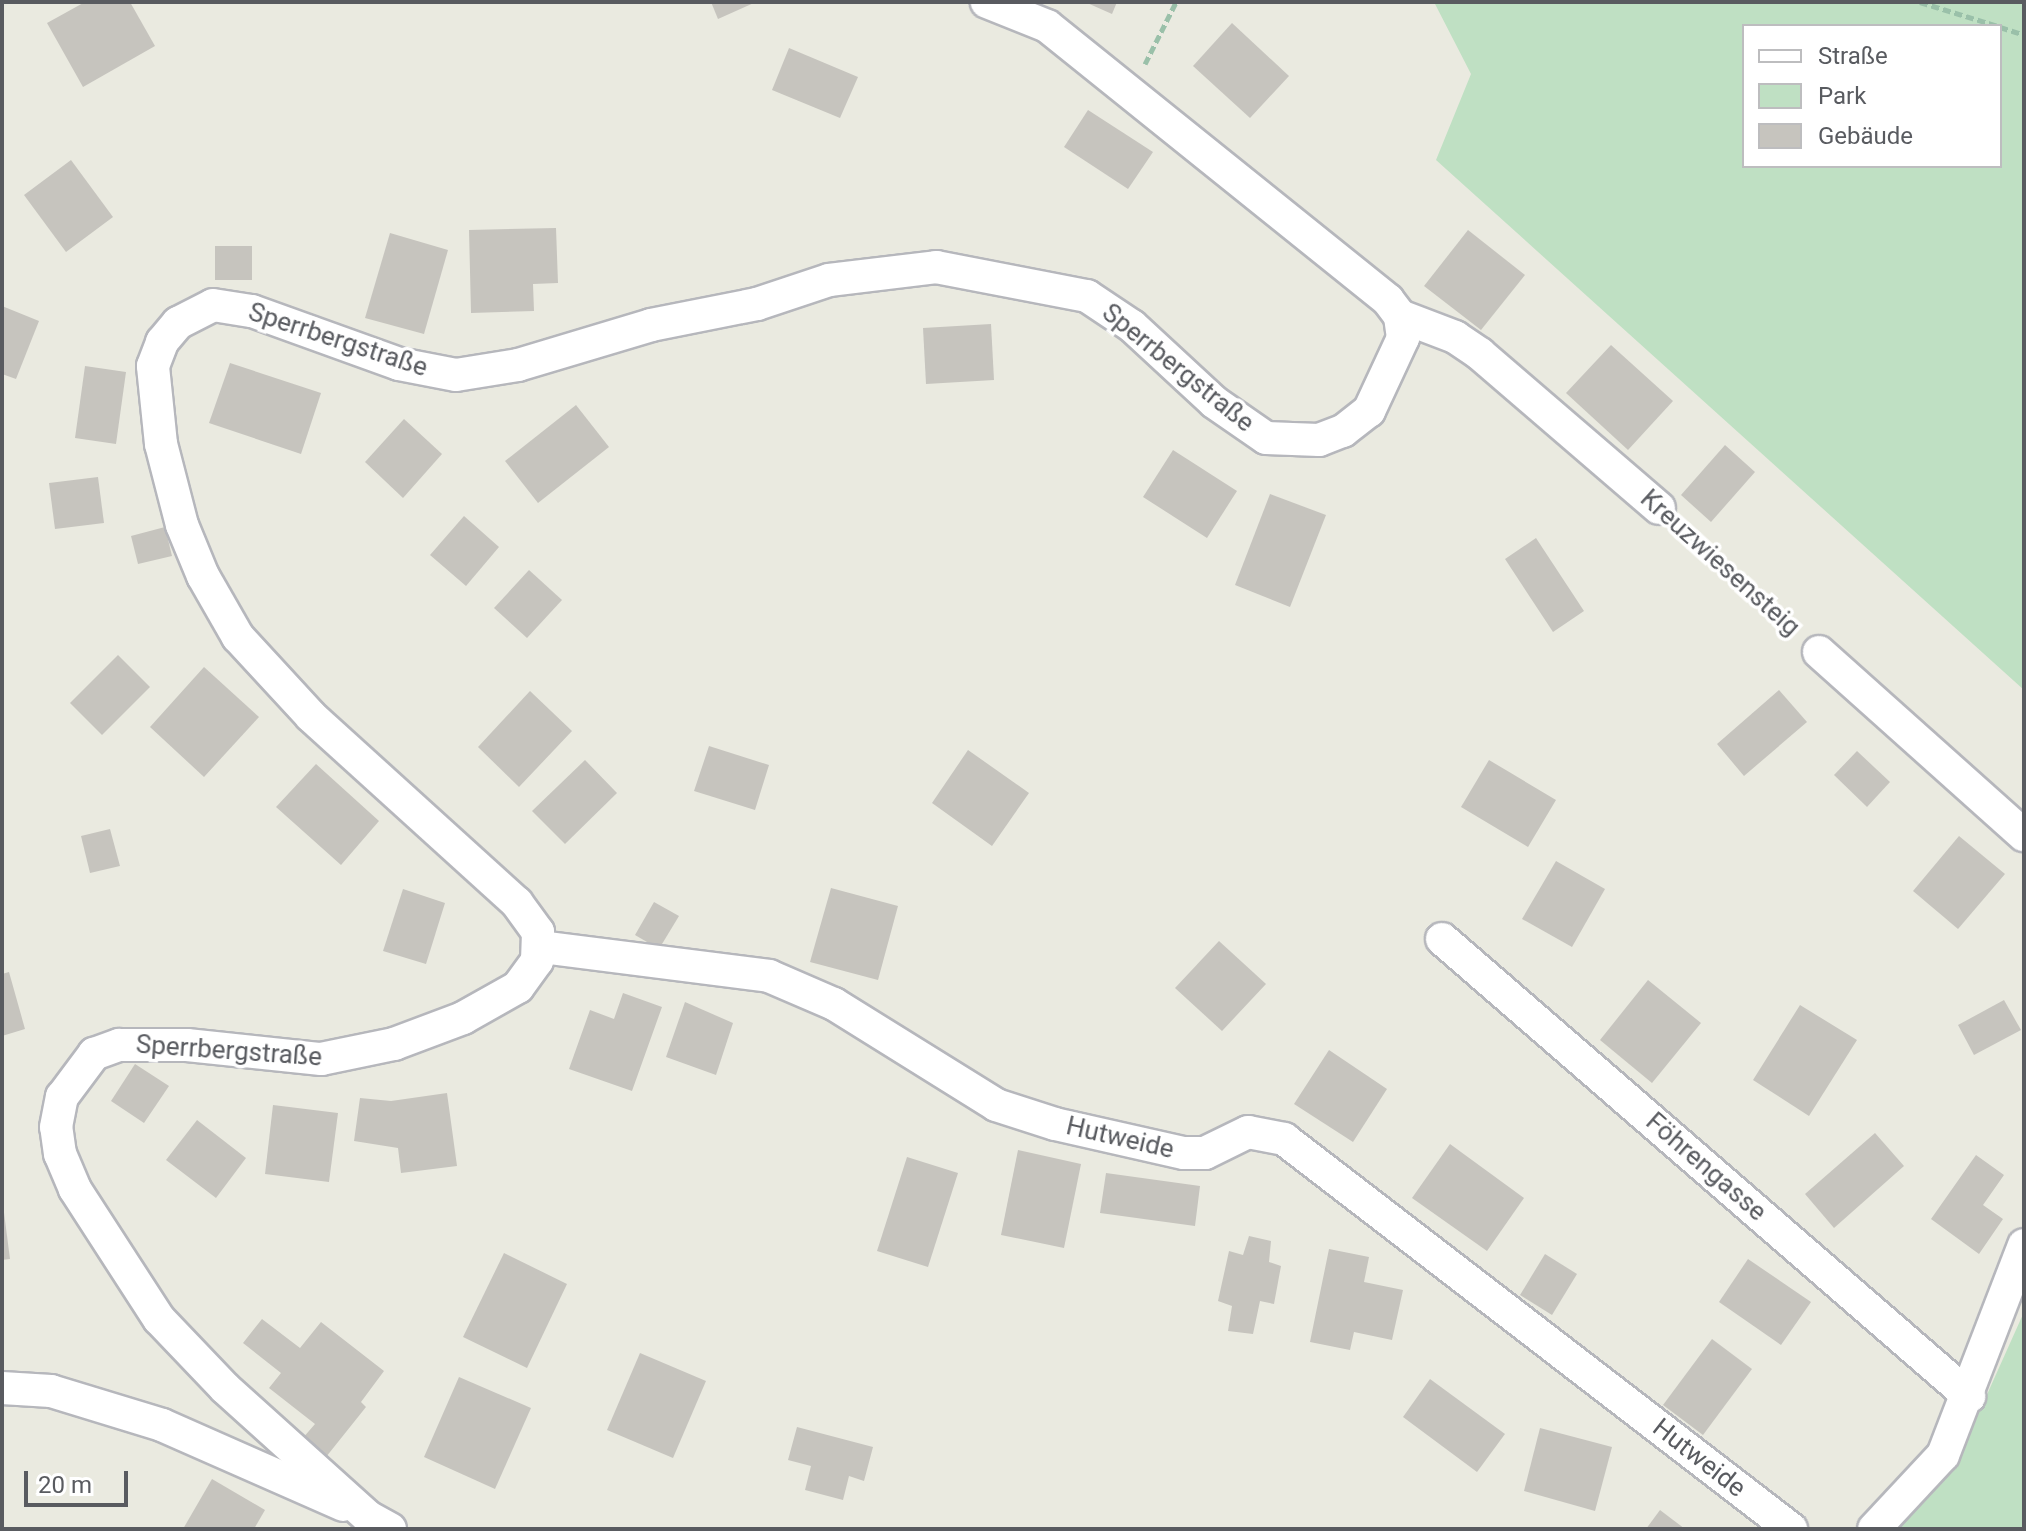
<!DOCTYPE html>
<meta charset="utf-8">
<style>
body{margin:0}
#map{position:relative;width:2026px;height:1531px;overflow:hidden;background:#eaeae0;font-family:Roboto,sans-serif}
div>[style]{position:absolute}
.green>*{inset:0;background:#bfe0c3}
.building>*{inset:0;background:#c6c4be}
.path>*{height:5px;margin-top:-2.5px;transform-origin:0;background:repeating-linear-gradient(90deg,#9ac0a9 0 8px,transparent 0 12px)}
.roads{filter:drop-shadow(2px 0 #b6b7bc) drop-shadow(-2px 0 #b6b7bc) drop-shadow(0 2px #b6b7bc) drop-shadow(0 -2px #b6b7bc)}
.minor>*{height:32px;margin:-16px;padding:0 16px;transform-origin:16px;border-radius:16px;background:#fff}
span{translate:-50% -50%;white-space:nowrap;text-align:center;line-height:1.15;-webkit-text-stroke:7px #fff;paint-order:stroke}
.street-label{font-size:26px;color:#595b60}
.frame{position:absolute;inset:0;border:4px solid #595b60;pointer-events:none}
.legend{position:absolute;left:1742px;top:24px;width:260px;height:144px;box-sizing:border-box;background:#fff;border:2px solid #bdbdbf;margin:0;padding:10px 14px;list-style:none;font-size:24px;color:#595b60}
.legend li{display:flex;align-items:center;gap:16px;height:40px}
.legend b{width:40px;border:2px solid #bdbdbf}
.scale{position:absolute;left:24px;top:1471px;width:104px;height:36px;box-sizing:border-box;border:4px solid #595b60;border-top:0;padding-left:10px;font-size:24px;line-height:28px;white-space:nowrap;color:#595b60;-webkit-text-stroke:6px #fff;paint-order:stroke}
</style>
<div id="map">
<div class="green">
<div style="clip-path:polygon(evenodd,1434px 2px,2024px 2px,2024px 690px,1436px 160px,1471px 74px,1434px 2px,1744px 26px,2000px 26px,2000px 166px,1744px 166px,1744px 26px)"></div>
<div style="clip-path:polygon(2024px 1312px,2024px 1529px,1899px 1529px,1963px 1448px)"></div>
</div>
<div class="building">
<div style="clip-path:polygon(85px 2px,130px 2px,155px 46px,83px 87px,47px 23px)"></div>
<div style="clip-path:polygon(711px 2px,756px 2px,718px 19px)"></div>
<div style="clip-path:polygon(1085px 2px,1117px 2px,1112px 14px)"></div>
<div style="clip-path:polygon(1232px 23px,1289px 76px,1250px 118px,1193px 66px)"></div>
<div style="clip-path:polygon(789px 48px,858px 77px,840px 118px,772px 90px)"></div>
<div style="clip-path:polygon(1088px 110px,1153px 152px,1128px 189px,1064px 147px)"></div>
<div style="clip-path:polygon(71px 160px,113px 217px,66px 252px,24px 195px)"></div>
<div style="clip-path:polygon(556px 228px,558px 283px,533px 284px,534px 311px,471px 313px,469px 230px)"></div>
<div style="clip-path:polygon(1468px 230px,1525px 275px,1481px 330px,1424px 286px)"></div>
<div style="clip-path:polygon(390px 233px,448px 250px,424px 334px,365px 318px)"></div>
<div style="clip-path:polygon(215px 246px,252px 246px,252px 280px,215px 280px)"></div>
<div style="clip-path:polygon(2px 306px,39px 321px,16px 379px,2px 374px)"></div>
<div style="clip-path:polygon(991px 324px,994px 380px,926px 384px,923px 328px)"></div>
<div style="clip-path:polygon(1611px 345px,1673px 401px,1628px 450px,1566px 393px)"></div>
<div style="clip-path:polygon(230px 363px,321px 393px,301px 454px,209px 423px)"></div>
<div style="clip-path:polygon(85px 366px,126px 372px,116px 444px,75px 438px)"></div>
<div style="clip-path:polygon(576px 405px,609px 447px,538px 503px,505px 461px)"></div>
<div style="clip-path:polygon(404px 419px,442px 454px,403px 498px,365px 462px)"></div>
<div style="clip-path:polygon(1725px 445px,1755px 472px,1711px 522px,1681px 495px)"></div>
<div style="clip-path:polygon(1173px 450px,1237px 491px,1207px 538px,1143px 497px)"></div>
<div style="clip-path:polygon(98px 477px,104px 523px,55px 529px,49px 483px)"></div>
<div style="clip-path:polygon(1270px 494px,1326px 515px,1290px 607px,1235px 585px)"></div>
<div style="clip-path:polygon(464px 516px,499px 547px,466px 586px,430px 555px)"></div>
<div style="clip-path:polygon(165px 527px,172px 556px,138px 564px,131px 536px)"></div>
<div style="clip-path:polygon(1536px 538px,1584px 611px,1553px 632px,1505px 559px)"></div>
<div style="clip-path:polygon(529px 570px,562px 600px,527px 638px,494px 608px)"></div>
<div style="clip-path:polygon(118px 655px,150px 687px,102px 735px,70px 703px)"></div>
<div style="clip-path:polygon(204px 667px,259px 717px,204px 777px,150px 727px)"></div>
<div style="clip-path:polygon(1779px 690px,1807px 722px,1744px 776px,1717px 744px)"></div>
<div style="clip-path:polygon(530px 691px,572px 731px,519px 787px,478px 747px)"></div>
<div style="clip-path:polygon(709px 746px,769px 765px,755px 810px,694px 791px)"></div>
<div style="clip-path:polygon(968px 750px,1029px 793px,992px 846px,932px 803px)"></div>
<div style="clip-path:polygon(1857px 751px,1890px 782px,1867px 807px,1834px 775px)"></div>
<div style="clip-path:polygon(585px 760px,617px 793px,565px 844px,532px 811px)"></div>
<div style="clip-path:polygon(1489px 760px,1556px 800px,1528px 847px,1461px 807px)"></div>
<div style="clip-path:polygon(316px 764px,379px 821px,341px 865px,276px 807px)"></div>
<div style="clip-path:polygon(110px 829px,120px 866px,90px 873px,81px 836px)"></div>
<div style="clip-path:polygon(1959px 836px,2005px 874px,1958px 929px,1913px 891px)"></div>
<div style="clip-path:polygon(1556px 861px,1605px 889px,1572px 947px,1522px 919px)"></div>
<div style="clip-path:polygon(831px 888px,898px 906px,878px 980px,810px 962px)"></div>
<div style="clip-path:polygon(403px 889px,445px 903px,426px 964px,383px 951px)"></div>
<div style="clip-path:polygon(654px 902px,679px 916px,659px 949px,635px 935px)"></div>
<div style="clip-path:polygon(1219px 941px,1266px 984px,1222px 1031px,1175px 988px)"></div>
<div style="clip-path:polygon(9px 972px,25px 1029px,2px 1036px,2px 974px)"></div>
<div style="clip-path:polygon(1648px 980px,1701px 1023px,1652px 1083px,1600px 1040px)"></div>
<div style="clip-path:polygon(623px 993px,662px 1007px,632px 1091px,569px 1069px,590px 1010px,614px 1019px)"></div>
<div style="clip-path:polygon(2004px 1000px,2021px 1030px,1974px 1055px,1958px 1025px)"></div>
<div style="clip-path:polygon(685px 1002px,733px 1023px,716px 1075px,666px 1057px)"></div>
<div style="clip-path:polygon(1800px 1005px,1857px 1040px,1809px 1116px,1753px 1080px)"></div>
<div style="clip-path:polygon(1329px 1050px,1387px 1089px,1353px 1142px,1294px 1104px)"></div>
<div style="clip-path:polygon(135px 1064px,169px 1086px,144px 1123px,111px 1101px)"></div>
<div style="clip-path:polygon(447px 1093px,457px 1166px,401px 1173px,398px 1148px,354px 1141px,360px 1098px,391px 1101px)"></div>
<div style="clip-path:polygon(273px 1105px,338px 1113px,329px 1182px,265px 1174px)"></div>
<div style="clip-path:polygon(197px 1120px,246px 1158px,216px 1198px,166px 1160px)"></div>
<div style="clip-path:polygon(1875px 1133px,1904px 1166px,1834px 1228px,1805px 1194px)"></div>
<div style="clip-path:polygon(1450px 1144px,1524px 1198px,1487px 1251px,1412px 1198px)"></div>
<div style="clip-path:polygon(1018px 1150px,1081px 1164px,1064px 1248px,1001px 1235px)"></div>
<div style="clip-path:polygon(1976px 1155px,2004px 1175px,1983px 1205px,2003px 1219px,1979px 1254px,1931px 1219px)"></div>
<div style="clip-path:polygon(907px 1157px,958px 1173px,928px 1267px,877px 1251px)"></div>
<div style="clip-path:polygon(1106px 1173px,1200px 1186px,1195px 1226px,1100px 1213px)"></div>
<div style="clip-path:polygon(2px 1197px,10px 1259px,2px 1260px)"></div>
<div style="clip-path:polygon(1249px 1236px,1271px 1241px,1269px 1262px,1281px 1266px,1274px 1304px,1260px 1301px,1253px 1334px,1228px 1331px,1232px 1306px,1218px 1301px,1229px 1251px,1243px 1255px)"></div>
<div style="clip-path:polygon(1329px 1249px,1369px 1257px,1364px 1282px,1403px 1290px,1392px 1340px,1354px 1332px,1350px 1350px,1310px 1342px)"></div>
<div style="clip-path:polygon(504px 1253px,567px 1284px,527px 1368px,463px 1337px)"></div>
<div style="clip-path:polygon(1545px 1254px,1577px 1274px,1552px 1315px,1520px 1295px)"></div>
<div style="clip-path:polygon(1748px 1259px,1811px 1302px,1781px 1345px,1719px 1302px)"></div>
<div style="clip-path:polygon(262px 1319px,300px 1348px,321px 1322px,384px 1371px,361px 1402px,366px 1407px,326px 1457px,302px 1439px,315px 1424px,269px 1388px,281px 1373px,243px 1343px)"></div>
<div style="clip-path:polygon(1712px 1339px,1752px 1369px,1703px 1435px,1663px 1405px)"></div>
<div style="clip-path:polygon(640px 1353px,706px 1381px,673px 1458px,607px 1430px)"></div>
<div style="clip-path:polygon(459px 1377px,531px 1408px,495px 1489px,424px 1457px)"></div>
<div style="clip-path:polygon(1430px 1379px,1505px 1434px,1477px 1472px,1403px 1417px)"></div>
<div style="clip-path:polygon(797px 1427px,873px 1447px,864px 1481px,849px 1476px,843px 1500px,805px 1490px,811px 1466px,788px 1460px)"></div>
<div style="clip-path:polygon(1540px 1428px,1612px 1447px,1595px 1511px,1524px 1491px)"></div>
<div style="clip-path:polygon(212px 1479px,265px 1510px,254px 1529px,183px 1529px)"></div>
<div style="clip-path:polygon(1660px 1510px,1685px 1529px,1646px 1529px)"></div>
</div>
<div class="path">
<div style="left:1920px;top:2px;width:82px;rotate:17.1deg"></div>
<div style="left:2000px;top:27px;width:25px;rotate:18deg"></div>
<div style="left:1145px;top:64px;width:69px;rotate:-63.4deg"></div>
<div style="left:1683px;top:530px;width:154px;rotate:41.6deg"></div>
</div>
<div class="roads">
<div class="minor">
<div style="left:1400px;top:316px;width:59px;rotate:20.9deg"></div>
<div style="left:1455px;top:337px;width:30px;rotate:34deg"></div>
<div style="left:1480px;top:354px;width:236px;rotate:40.7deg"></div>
<div style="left:1819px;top:652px;width:275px;rotate:41.8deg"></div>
<div style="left:1442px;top:939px;width:698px;rotate:40.93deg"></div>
<div style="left:541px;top:947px;width:230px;rotate:7.2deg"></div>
<div style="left:769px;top:976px;width:71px;rotate:23.3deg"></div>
<div style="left:834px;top:1004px;width:191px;rotate:31.9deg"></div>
<div style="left:996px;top:1105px;width:62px;rotate:17.9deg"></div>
<div style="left:1055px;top:1124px;width:132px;rotate:12.7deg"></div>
<div style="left:1184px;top:1153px;width:21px"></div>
<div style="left:1205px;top:1153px;width:48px;rotate:-26deg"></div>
<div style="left:1248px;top:1132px;width:37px;rotate:11deg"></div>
<div style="left:1284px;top:1139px;width:640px;rotate:37.57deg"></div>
<div style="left:2px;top:1388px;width:49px;rotate:3.5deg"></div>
<div style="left:51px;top:1391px;width:116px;rotate:17deg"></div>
<div style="left:162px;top:1425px;width:198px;rotate:23.8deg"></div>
<div style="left:390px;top:1529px;width:26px;rotate:-151deg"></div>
<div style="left:367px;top:1516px;width:191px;rotate:-138deg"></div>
<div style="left:225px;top:1388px;width:95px;rotate:-133.7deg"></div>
<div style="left:159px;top:1319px;width:155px;rotate:-122.9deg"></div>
<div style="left:75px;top:1189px;width:38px;rotate:-113deg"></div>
<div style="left:60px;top:1154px;width:27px;rotate:-98deg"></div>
<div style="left:56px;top:1127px;width:31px;rotate:-79deg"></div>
<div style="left:62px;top:1097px;width:54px;rotate:-53.3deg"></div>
<div style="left:94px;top:1054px;width:27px;rotate:-20deg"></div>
<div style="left:119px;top:1045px;width:68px"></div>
<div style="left:187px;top:1045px;width:135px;rotate:6deg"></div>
<div style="left:321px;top:1059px;width:75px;rotate:-11.6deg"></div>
<div style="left:394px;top:1044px;width:74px;rotate:-20.6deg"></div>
<div style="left:463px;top:1018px;width:63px;rotate:-29.4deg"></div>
<div style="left:518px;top:987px;width:32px;rotate:-54deg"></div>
<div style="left:537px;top:961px;width:29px;rotate:-88deg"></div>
<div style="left:538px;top:932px;width:36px;rotate:-126deg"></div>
<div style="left:517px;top:903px;width:278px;rotate:-137.8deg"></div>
<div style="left:311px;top:716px;width:108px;rotate:-132.7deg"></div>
<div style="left:238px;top:637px;width:70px;rotate:-119.8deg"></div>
<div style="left:203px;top:576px;width:55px;rotate:-112.4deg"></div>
<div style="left:182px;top:525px;width:84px;rotate:-104.5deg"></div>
<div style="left:161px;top:444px;width:78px;rotate:-95.9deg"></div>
<div style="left:153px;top:366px;width:26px;rotate:-69deg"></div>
<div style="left:162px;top:342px;width:25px;rotate:-50deg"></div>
<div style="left:178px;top:323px;width:39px;rotate:-27deg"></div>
<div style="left:213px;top:305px;width:39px;rotate:9deg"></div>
<div style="left:252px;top:311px;width:156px;rotate:19.8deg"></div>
<div style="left:399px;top:364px;width:58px;rotate:10.9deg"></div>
<div style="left:456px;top:375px;width:63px;rotate:-9.2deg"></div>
<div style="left:518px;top:365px;width:139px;rotate:-16.7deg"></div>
<div style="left:651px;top:325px;width:108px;rotate:-11.2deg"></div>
<div style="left:757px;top:304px;width:76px;rotate:-18.4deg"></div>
<div style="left:829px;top:280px;width:108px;rotate:-6.9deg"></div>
<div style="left:936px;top:267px;width:154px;rotate:10.9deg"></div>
<div style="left:1087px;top:296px;width:54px;rotate:33.7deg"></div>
<div style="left:1132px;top:326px;width:112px;rotate:42.8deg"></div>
<div style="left:1214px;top:402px;width:63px;rotate:34.7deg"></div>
<div style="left:1266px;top:438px;width:53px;rotate:2.2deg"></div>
<div style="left:1319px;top:440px;width:26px;rotate:-21deg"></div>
<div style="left:1343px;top:431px;width:33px;rotate:-38deg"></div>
<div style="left:1369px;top:411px;width:81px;rotate:-65deg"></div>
<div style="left:1403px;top:338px;width:22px;rotate:-98deg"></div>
<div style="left:1400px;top:316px;width:20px;rotate:-127deg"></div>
<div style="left:1388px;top:300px;width:437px;rotate:-141.2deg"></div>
<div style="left:1047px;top:26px;width:65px;rotate:-158.2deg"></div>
<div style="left:1874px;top:1529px;width:101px;rotate:-47deg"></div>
<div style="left:1943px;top:1455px;width:225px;rotate:-68.9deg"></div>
</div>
</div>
<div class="street-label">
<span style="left:338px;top:340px;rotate:18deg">Sperrbergstraße</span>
<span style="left:1178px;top:368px;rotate:39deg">Sperrbergstraße</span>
<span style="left:1720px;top:563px;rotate:42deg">Kreuzwiesensteig</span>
<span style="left:229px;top:1051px;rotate:4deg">Sperrbergstraße</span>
<span style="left:1120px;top:1138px;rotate:13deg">Hutweide</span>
<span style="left:1706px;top:1167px;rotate:41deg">Föhrengasse</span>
<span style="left:1699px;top:1458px;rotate:38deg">Hutweide</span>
</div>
<div class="frame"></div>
<ul class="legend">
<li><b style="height:10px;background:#fff"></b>Straße</li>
<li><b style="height:22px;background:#bfe0c3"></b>Park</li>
<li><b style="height:22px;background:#c6c4be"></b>Gebäude</li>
</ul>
<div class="scale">20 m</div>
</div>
